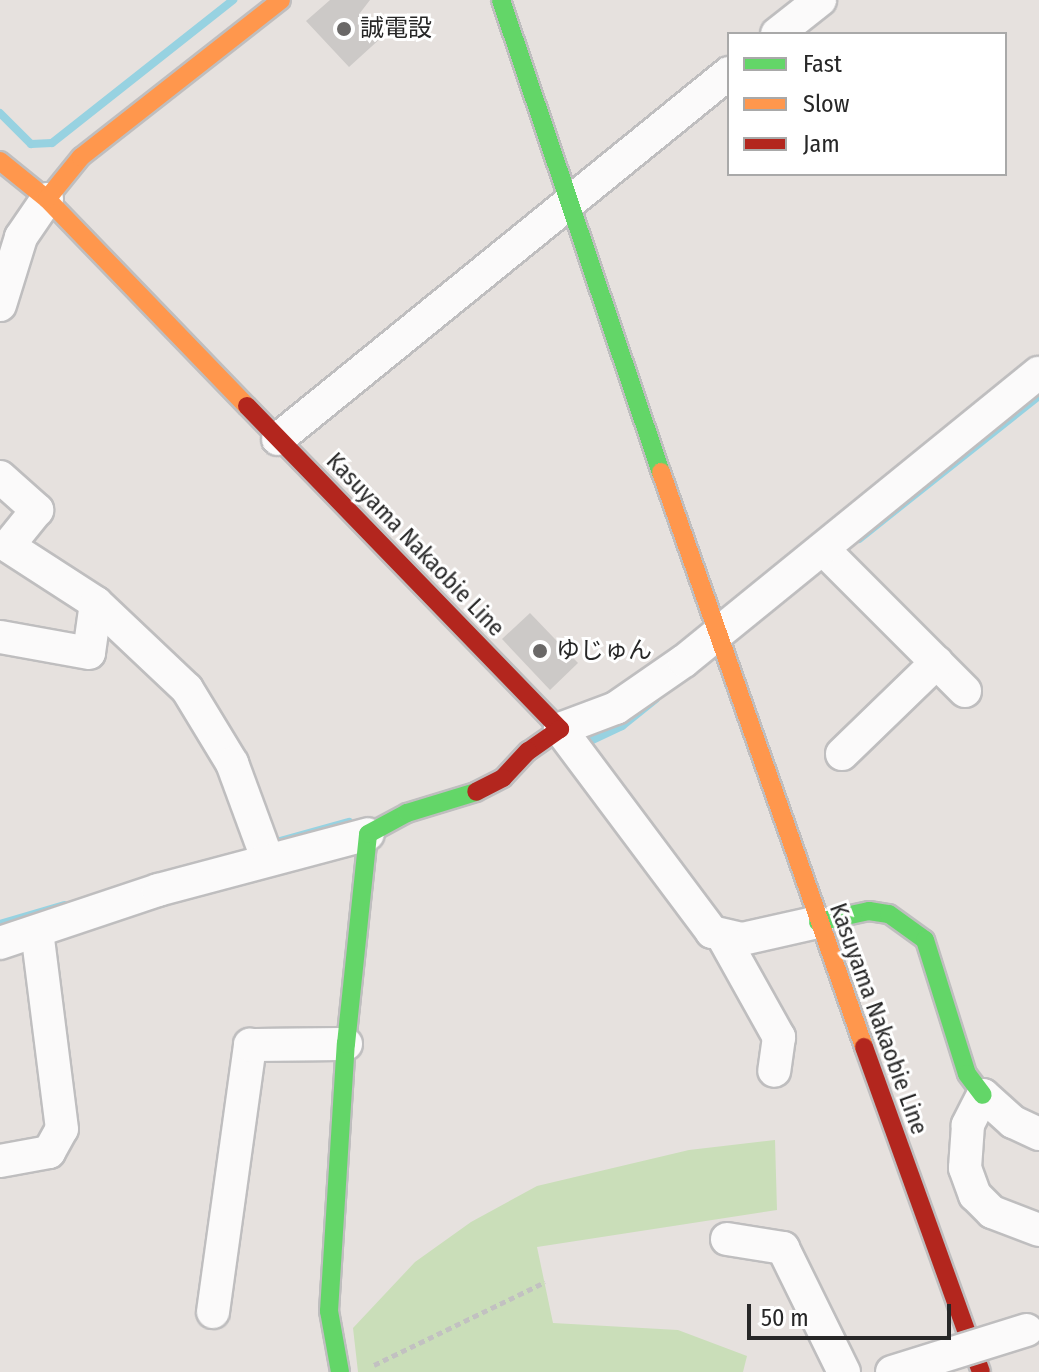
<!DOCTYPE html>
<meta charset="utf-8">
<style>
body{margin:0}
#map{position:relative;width:1039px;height:1372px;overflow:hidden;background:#e6e1de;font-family:"Fira Sans Condensed","Noto Sans JP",sans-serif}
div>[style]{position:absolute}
.green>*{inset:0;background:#cadeb9}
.stream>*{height:8px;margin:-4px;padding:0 4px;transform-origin:4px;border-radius:4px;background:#97d2e1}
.building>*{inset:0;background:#ccc9c7}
.path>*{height:5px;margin-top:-2.5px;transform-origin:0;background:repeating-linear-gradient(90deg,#c2c1c1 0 6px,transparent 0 10px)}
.roads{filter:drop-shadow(2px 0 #bfbebf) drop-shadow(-2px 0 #bfbebf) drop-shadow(0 2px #bfbebf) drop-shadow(0 -2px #bfbebf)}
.street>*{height:32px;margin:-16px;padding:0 16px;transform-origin:16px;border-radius:16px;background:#fbfafa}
.fast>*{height:18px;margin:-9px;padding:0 9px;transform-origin:9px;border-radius:9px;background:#63d668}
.slow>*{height:18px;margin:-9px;padding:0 9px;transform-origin:9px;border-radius:9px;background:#ff974d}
.jam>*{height:18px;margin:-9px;padding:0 9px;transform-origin:9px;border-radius:9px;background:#b3261e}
.bridges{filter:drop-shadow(2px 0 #bfbebf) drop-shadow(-2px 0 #bfbebf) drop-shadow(0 2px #bfbebf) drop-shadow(0 -2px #bfbebf)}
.street-bridge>*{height:32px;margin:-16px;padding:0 16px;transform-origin:16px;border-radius:16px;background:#fbfafa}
.dots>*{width:22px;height:22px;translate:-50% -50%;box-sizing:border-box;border:4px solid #fff;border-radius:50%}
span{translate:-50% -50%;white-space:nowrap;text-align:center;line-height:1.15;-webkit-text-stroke:6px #fff;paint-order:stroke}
.poi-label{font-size:24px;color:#272727}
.left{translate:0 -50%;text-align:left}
.street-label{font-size:24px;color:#272727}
.legend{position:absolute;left:727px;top:32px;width:280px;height:144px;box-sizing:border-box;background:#fff;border:2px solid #a9a9a9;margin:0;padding:10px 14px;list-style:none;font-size:24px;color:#272727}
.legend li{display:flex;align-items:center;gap:16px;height:40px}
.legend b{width:40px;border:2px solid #a9a9a9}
.scale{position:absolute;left:747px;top:1304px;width:204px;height:36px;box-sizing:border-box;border:4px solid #272727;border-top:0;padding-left:10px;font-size:24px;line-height:28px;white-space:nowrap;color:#272727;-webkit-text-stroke:6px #fff;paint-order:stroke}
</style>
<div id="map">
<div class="green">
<div style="clip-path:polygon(775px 1140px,777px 1210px,537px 1247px,553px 1323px,678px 1330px,747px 1356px,743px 1372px,358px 1372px,353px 1328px,415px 1262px,471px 1222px,537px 1186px,689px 1150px)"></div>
</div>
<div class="stream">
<div style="left:0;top:113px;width:44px;rotate:45deg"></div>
<div style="left:31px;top:144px;width:21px;rotate:-3deg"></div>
<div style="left:52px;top:143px;width:231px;rotate:-38.3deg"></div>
<div style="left:859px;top:539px;width:230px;rotate:-38.5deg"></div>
<div style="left:580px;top:746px;width:47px;rotate:-25.5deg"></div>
<div style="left:622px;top:726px;width:43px;rotate:-38.5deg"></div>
<div style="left:269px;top:844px;width:83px;rotate:-15.4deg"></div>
<div style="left:0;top:924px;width:67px;rotate:-16.5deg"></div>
</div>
<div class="building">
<div style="clip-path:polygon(330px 0,370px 0,360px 13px,382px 37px,349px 67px,306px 21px)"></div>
<div style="clip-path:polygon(530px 613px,578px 663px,550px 690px,502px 639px)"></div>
</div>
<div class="path">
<div style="left:374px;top:1365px;width:190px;rotate:-25.9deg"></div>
</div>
<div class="roads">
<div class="street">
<div style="left:777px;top:34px;width:55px;rotate:-38.3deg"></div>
<div style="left:0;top:305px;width:71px;rotate:-72.8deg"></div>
<div style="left:21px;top:237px;width:46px;rotate:-55.6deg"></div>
<div style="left:278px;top:439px;width:581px;rotate:-39.06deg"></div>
<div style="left:0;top:477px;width:50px;rotate:41.7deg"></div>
<div style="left:37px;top:510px;width:46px;rotate:128.9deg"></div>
<div style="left:8px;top:546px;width:105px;rotate:32.9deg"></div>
<div style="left:96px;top:603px;width:50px;rotate:98deg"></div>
<div style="left:89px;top:653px;width:90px;rotate:-169.8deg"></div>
<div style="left:825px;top:551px;width:198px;rotate:45deg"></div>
<div style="left:96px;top:603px;width:125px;rotate:43.4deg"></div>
<div style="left:187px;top:689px;width:87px;rotate:58.7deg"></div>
<div style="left:232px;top:763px;width:101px;rotate:69.8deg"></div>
<div style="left:842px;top:754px;width:132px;rotate:-44.1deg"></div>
<div style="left:818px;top:922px;width:78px;rotate:167.4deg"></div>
<div style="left:742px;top:939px;width:31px;rotate:-167deg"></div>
<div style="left:712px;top:932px;width:254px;rotate:-126.8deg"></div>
<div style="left:560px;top:729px;width:60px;rotate:-20.6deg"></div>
<div style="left:616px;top:708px;width:83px;rotate:-34.7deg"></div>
<div style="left:684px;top:661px;width:457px;rotate:-39.1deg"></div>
<div style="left:723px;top:937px;width:115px;rotate:60.8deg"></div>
<div style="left:779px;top:1037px;width:34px;rotate:98deg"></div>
<div style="left:0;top:943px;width:167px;rotate:-18.5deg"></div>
<div style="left:158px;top:890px;width:217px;rotate:-14.9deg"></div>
<div style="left:1039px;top:1134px;width:29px;rotate:-155deg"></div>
<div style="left:1013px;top:1122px;width:40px;rotate:-138deg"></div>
<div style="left:983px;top:1095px;width:34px;rotate:117deg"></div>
<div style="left:968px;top:1125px;width:43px;rotate:94deg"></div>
<div style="left:965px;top:1168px;width:29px;rotate:70deg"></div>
<div style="left:975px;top:1195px;width:24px;rotate:45deg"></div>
<div style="left:992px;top:1212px;width:50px;rotate:21deg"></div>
<div style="left:0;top:1161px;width:50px;rotate:-10.4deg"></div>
<div style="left:49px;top:1152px;width:26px;rotate:-61deg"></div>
<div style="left:62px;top:1129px;width:199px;rotate:-97.2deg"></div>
<div style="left:727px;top:1239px;width:57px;rotate:9.1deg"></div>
<div style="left:783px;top:1248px;width:138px;rotate:63.8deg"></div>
<div style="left:213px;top:1312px;width:270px;rotate:-82.1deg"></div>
<div style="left:250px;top:1045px;width:96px;rotate:-0.6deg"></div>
</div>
<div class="fast">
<div style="left:501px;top:0;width:498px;rotate:71.3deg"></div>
<div style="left:818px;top:922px;width:52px;rotate:-12.2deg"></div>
<div style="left:869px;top:911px;width:20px;rotate:9deg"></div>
<div style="left:889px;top:914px;width:44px;rotate:35.8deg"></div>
<div style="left:925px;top:940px;width:140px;rotate:72.6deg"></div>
<div style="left:967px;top:1074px;width:26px;rotate:53deg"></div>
<div style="left:340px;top:1372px;width:62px;rotate:-100.2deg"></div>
<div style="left:329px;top:1311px;width:268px;rotate:-86.4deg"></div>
<div style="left:346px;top:1044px;width:211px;rotate:-84deg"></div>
<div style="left:368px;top:834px;width:44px;rotate:-28.3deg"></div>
<div style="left:407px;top:813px;width:72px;rotate:-16.9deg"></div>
</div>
<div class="slow">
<div style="left:0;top:161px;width:60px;rotate:39deg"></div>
<div style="left:47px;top:199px;width:288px;rotate:46deg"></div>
<div style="left:47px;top:199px;width:54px;rotate:-51deg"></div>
<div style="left:81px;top:157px;width:254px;rotate:-38.1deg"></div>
<div style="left:661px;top:472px;width:610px;rotate:70.55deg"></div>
</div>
<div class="jam">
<div style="left:247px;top:406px;width:450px;rotate:45.9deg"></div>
<div style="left:560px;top:729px;width:39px;rotate:145deg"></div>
<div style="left:528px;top:751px;width:37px;rotate:133deg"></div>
<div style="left:503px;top:778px;width:30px;rotate:153deg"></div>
<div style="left:864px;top:1047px;width:345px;rotate:70.2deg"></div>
</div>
</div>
<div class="bridges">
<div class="street-bridge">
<div style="left:892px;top:1372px;width:141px;rotate:-17.3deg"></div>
</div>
</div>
<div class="dots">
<div style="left:344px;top:29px;background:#6a6867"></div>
<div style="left:540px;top:651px;background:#6a6867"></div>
</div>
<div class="poi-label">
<span class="left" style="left:360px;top:29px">誠電設</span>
<span class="left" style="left:556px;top:651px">ゆじゅん</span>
</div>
<div class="street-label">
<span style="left:415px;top:545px;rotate:46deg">Kasuyama Nakaobie Line</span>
<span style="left:878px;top:1019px;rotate:70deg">Kasuyama Nakaobie Line</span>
</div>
<ul class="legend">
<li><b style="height:10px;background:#63d668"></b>Fast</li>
<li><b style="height:10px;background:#ff974d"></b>Slow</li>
<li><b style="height:10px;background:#b3261e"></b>Jam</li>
</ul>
<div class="scale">50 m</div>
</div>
